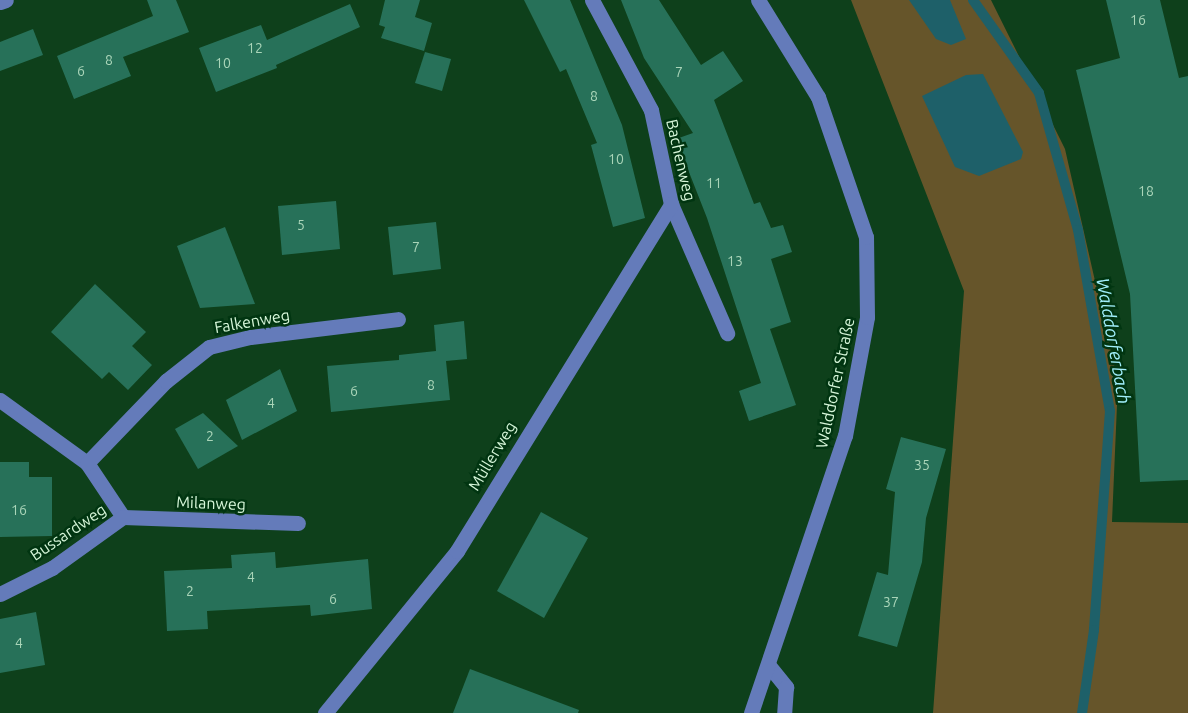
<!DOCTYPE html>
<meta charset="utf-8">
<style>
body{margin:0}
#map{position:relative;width:1188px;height:713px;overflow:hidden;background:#0e401b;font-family:Ubuntu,sans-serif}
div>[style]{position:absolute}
.green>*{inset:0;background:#66552a}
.water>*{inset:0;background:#1e6069}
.stream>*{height:10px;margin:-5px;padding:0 5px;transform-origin:5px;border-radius:5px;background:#1e6069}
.building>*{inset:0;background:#277159}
.minor>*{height:15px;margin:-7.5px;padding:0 7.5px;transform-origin:7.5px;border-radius:7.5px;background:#647bba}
span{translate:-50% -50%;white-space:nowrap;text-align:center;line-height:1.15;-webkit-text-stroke:5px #013511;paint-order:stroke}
.number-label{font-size:14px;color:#aad5b9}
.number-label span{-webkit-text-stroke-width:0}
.street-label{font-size:16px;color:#d6f6d9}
.water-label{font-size:18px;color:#a1effb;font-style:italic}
</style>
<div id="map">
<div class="green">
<div style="clip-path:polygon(851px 0,991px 0,1065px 149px,1118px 382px,1112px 522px,1188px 523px,1188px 713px,933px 713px,964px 291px)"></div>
</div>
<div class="water">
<div style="clip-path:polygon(909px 0,950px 0,966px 39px,951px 45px,936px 39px)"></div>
<div style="clip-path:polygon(983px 74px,1023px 152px,1021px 159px,979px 176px,955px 167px,922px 96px,966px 75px)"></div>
</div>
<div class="stream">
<div style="left:973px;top:0;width:114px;rotate:54.6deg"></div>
<div style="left:1039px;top:93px;width:142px;rotate:74.1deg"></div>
<div style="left:1078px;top:230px;width:184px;rotate:80deg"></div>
<div style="left:1110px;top:411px;width:220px;rotate:94.2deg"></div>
<div style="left:1094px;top:630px;width:84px;rotate:98.2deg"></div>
</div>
<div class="building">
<div style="clip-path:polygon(147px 0,176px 0,189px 32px,123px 57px,131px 76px,74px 99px,57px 56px,153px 16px)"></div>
<div style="clip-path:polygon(385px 0,420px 0,415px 17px,432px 23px,424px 51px,381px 38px,385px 27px,379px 25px)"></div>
<div style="clip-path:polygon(524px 0,570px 0,622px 125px,645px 218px,613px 227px,591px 145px,597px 143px,566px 69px,560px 72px)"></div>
<div style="clip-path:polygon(621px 0,659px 0,701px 65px,723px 51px,743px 81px,714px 100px,754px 204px,760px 202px,771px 228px,783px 225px,792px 252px,771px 259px,791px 322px,770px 329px,796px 405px,749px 421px,739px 391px,761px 383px,707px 218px,676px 139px,693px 133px,644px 58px)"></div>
<div style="clip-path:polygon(1106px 0,1160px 0,1179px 78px,1188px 76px,1188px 480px,1140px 482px,1130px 294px,1076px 70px,1120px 58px)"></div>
<div style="clip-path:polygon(350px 4px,360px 27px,276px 65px,277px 68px,216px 92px,199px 48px,261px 25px,267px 40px)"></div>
<div style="clip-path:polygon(33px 29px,43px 55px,0 71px,0 42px)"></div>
<div style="clip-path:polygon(425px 52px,451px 59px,442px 91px,415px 83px)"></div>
<div style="clip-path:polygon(336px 201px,340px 249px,282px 255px,278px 206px)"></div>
<div style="clip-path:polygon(436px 222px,441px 269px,393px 275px,388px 227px)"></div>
<div style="clip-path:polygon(225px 227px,255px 304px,200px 308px,177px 246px)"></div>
<div style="clip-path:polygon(95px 284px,146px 332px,132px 346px,152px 365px,128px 390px,109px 372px,102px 379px,51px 332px)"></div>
<div style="clip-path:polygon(464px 321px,467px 359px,446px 361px,450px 400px,331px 412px,327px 366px,399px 360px,399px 355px,436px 351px,434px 325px)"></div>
<div style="clip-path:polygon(280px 369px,297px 411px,242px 440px,226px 400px)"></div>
<div style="clip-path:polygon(203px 413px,238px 446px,198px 469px,175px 429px)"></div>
<div style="clip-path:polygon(901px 437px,946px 449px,926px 518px,922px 562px,897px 647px,858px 636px,877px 572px,888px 575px,895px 492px,886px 489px)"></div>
<div style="clip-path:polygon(0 462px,29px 462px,29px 477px,52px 477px,52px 536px,0 537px)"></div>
<div style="clip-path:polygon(541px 512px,588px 538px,544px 618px,497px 591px)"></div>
<div style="clip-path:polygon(275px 552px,276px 568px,368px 559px,372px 609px,311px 616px,310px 605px,207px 611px,208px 629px,167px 631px,164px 571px,232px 568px,231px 555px)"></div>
<div style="clip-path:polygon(36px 612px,45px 665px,0 673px,0 619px)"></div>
<div style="clip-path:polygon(470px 669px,579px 710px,578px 713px,453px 713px)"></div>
</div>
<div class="minor">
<div style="left:592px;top:0;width:125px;rotate:61.8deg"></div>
<div style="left:651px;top:110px;width:96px;rotate:78deg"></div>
<div style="left:671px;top:204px;width:141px;rotate:66.5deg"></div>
<div style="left:0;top:2px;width:6px;rotate:-18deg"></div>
<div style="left:0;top:400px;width:107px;rotate:35.9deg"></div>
<div style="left:87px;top:463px;width:65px;rotate:56.3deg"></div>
<div style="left:87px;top:463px;width:114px;rotate:-46.1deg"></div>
<div style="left:166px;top:381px;width:55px;rotate:-38.3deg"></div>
<div style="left:209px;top:347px;width:42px;rotate:-13.7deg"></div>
<div style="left:250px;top:337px;width:149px;rotate:-6.9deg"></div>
<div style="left:123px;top:517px;width:175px;rotate:2deg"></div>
<div style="left:0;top:594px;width:58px;rotate:-26.6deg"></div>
<div style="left:52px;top:568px;width:87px;rotate:-35.7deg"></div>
<div style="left:770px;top:667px;width:26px;rotate:51deg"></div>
<div style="left:786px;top:687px;width:26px;rotate:94deg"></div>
<div style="left:325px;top:713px;width:209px;rotate:-50.8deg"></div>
<div style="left:457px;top:551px;width:408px;rotate:-58.3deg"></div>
<div style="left:751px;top:713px;width:293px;rotate:-71.3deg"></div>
<div style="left:845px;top:436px;width:121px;rotate:-79.5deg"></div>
<div style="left:867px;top:317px;width:80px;rotate:-90.7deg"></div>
<div style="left:866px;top:237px;width:148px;rotate:-108.9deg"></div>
<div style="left:818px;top:97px;width:114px;rotate:-121.7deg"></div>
</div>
<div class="number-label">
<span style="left:1138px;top:20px">16</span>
<span style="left:255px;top:48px">12</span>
<span style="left:109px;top:60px">8</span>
<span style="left:223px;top:63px">10</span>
<span style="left:81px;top:71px">6</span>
<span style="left:679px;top:72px">7</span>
<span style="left:594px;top:96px">8</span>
<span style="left:616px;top:159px">10</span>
<span style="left:714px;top:183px">11</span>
<span style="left:1146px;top:191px">18</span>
<span style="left:301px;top:225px">5</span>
<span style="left:416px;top:247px">7</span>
<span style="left:735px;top:261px">13</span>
<span style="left:431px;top:385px">8</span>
<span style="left:354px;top:391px">6</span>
<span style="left:271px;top:403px">4</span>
<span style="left:210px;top:436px">2</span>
<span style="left:922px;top:465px">35</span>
<span style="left:19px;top:510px">16</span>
<span style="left:251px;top:577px">4</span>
<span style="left:190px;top:591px">2</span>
<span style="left:333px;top:599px">6</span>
<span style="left:891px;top:602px">37</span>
<span style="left:19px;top:643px">4</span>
</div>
<div class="street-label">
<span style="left:681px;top:160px;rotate:77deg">Bachenweg</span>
<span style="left:252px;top:321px;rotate:-10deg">Falkenweg</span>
<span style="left:835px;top:383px;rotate:-78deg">Walddorfer Straße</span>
<span style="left:492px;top:456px;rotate:-59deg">Müllerweg</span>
<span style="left:211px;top:503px;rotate:2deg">Milanweg</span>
<span style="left:68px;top:532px;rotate:-34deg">Bussardweg</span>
</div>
<div class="water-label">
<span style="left:1114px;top:341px;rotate:80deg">Walddorferbach</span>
</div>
</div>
